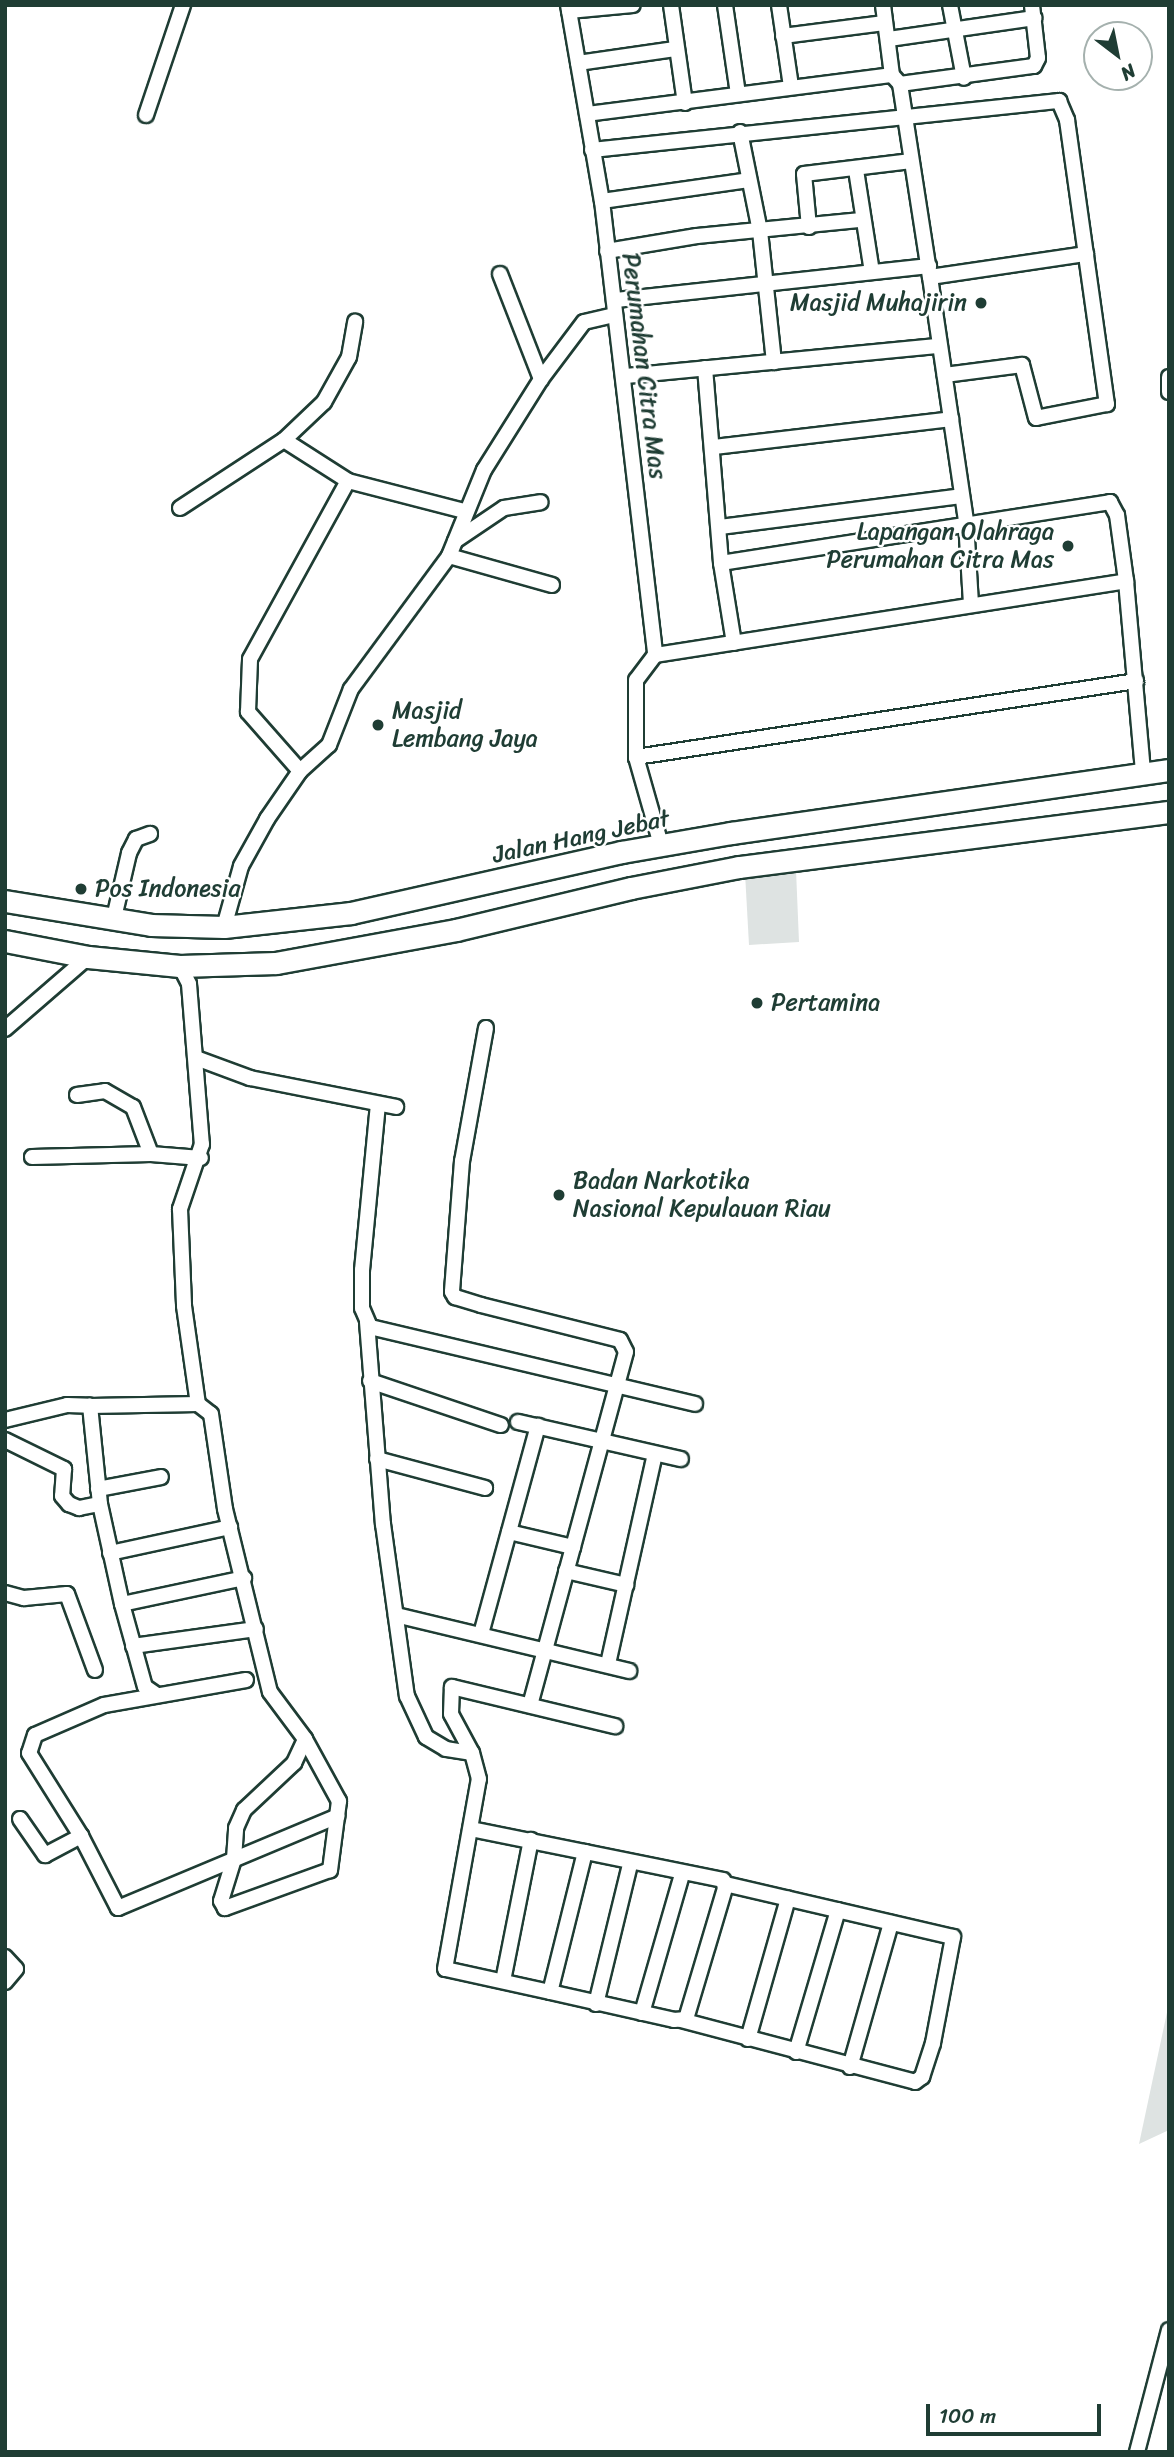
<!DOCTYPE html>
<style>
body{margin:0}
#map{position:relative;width:1174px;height:2457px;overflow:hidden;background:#fff;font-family:Sriracha,sans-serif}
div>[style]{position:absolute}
.green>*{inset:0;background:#dee3e2}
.roads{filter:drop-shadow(2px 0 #1f3d34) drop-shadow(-2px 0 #1f3d34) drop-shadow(0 2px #1f3d34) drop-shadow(0 -2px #1f3d34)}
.minor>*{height:14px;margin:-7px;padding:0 7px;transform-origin:7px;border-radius:7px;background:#fff}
.highway>*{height:21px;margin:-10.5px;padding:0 10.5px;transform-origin:10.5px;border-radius:10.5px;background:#fff}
.dots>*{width:19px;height:19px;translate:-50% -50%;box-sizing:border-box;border:4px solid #fff;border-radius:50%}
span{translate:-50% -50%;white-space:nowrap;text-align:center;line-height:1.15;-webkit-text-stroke:5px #fff;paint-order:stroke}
.poi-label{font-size:24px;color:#1f3d34}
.right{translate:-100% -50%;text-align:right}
.left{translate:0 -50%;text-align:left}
.street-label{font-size:24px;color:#1f3d34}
.frame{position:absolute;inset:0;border:7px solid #1f3d34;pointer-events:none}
.north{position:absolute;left:1083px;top:21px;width:70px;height:70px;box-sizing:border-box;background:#fff;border:2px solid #a5b1ae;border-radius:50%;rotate:148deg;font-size:19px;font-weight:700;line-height:28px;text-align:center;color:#1f3d34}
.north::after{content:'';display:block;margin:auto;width:24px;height:32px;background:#1f3d34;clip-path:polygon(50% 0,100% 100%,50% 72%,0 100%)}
.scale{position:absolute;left:926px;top:2404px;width:175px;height:32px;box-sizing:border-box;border:4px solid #1f3d34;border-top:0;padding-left:9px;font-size:21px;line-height:24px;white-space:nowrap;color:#1f3d34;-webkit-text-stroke:5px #fff;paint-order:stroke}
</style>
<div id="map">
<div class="green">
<div style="clip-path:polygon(796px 870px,799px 942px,749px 945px,745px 873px)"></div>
<div style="clip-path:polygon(1169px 2003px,1169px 2130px,1139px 2144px)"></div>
</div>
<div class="roads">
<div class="minor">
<div style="left:568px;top:5px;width:199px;rotate:80.2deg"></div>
<div style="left:602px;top:201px;width:457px;rotate:83.3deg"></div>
<div style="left:671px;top:5px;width:99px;rotate:81.9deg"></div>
<div style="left:725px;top:5px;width:90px;rotate:81.7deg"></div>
<div style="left:779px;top:5px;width:82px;rotate:81.6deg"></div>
<div style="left:883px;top:5px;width:71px;rotate:82.7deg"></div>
<div style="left:950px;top:5px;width:74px;rotate:79.1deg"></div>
<div style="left:569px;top:11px;width:64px;rotate:-5.4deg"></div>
<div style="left:783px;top:36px;width:102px;rotate:-7.3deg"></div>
<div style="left:889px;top:39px;width:147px;rotate:-8.2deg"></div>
<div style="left:578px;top:63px;width:98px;rotate:-8.2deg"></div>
<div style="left:892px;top:75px;width:12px;rotate:48deg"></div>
<div style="left:900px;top:84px;width:195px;rotate:81.2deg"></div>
<div style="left:930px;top:277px;width:248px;rotate:81.6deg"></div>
<div style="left:966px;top:522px;width:82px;rotate:86.5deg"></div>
<div style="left:900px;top:84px;width:135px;rotate:-7.7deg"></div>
<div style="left:1034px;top:66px;width:9px;rotate:-63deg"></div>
<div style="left:1038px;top:58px;width:53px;rotate:-96.5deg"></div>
<div style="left:587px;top:114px;width:307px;rotate:-7.3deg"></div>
<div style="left:146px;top:115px;width:116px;rotate:-71.4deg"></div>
<div style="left:740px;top:132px;width:101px;rotate:78.6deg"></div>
<div style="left:760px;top:231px;width:132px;rotate:83.9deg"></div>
<div style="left:592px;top:150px;width:470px;rotate:-6deg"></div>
<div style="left:1059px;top:101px;width:21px;rotate:67deg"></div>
<div style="left:1067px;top:120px;width:287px;rotate:82deg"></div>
<div style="left:1107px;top:404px;width:72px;rotate:168.8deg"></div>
<div style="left:1036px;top:418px;width:55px;rotate:-104.8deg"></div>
<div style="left:1022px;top:365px;width:78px;rotate:172.6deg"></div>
<div style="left:856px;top:170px;width:103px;rotate:81.1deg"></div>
<div style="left:602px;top:201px;width:148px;rotate:-8.1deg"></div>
<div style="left:809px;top:227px;width:53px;rotate:-95.4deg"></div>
<div style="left:804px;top:174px;width:108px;rotate:-6.9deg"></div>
<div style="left:607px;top:251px;width:91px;rotate:-9.5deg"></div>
<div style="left:697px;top:236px;width:165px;rotate:-5.6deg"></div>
<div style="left:500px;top:274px;width:113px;rotate:68.7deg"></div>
<div style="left:930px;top:277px;width:158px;rotate:-8.4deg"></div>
<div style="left:616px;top:300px;width:315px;rotate:-6.2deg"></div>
<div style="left:705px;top:368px;width:196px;rotate:85.3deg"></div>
<div style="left:721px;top:563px;width:81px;rotate:80.8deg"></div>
<div style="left:625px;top:376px;width:314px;rotate:-5.5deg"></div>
<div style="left:1169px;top:377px;width:15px;rotate:90deg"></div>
<div style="left:284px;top:440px;width:76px;rotate:32.6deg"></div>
<div style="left:348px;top:481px;width:120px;rotate:14.5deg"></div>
<div style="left:714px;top:447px;width:239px;rotate:-6.7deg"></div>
<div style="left:180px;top:508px;width:124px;rotate:-33.2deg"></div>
<div style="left:284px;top:440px;width:55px;rotate:-43.5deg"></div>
<div style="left:324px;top:402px;width:51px;rotate:-60.9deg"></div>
<div style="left:349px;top:357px;width:36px;rotate:-80deg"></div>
<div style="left:720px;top:527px;width:243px;rotate:-7.3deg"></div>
<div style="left:455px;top:541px;width:59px;rotate:-34deg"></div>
<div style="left:504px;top:508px;width:37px;rotate:-9deg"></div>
<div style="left:449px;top:556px;width:107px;rotate:15.7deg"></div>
<div style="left:721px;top:563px;width:394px;rotate:-8.9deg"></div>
<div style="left:1110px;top:502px;width:15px;rotate:62deg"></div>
<div style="left:1117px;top:515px;width:67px;rotate:82.2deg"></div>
<div style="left:1126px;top:581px;width:193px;rotate:84.9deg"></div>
<div style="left:655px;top:655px;width:477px;rotate:-8.9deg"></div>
<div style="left:655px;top:655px;width:31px;rotate:127deg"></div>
<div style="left:636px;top:680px;width:77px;rotate:90deg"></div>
<div style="left:636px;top:757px;width:91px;rotate:74.1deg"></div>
<div style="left:636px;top:757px;width:506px;rotate:-8.64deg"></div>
<div style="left:300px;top:771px;width:79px;rotate:-131.4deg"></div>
<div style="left:248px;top:712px;width:53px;rotate:-87.8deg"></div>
<div style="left:250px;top:659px;width:203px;rotate:-61.2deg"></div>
<div style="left:113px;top:922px;width:71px;rotate:-76.9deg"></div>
<div style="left:129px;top:853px;width:16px;rotate:-63deg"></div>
<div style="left:136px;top:839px;width:15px;rotate:-20deg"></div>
<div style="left:224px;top:927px;width:63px;rotate:-74.4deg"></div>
<div style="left:241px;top:866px;width:54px;rotate:-61deg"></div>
<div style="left:267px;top:819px;width:58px;rotate:-55.5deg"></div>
<div style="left:300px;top:771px;width:39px;rotate:-42deg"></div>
<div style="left:329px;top:745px;width:60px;rotate:-68.6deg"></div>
<div style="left:351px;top:689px;width:165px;rotate:-53.6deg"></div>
<div style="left:449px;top:556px;width:93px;rotate:-67.9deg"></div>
<div style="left:484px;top:470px;width:107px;rotate:-57.9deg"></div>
<div style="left:541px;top:379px;width:71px;rotate:-53deg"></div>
<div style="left:584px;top:322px;width:32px;rotate:-13deg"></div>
<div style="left:180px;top:966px;width:20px;rotate:63deg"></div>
<div style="left:189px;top:984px;width:161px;rotate:85.4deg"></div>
<div style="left:202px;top:1144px;width:69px;rotate:108.7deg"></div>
<div style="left:180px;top:1209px;width:97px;rotate:87.6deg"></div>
<div style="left:184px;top:1306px;width:99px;rotate:81.9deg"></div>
<div style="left:486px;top:1028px;width:135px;rotate:100.2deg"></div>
<div style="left:462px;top:1161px;width:131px;rotate:94.4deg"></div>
<div style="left:452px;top:1292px;width:6px;rotate:59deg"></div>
<div style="left:455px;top:1297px;width:27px;rotate:17deg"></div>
<div style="left:481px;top:1305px;width:143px;rotate:14.1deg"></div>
<div style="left:620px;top:1340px;width:13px;rotate:63deg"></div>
<div style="left:626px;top:1352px;width:366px;rotate:105.2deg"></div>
<div style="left:5px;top:1029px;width:110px;rotate:-40.9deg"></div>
<div style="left:196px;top:1058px;width:58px;rotate:20.3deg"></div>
<div style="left:250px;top:1078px;width:149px;rotate:11.2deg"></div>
<div style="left:77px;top:1095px;width:28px;rotate:-8deg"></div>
<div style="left:105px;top:1091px;width:32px;rotate:30deg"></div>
<div style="left:133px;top:1107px;width:50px;rotate:69deg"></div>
<div style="left:378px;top:1104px;width:167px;rotate:95.5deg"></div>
<div style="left:362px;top:1270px;width:38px;rotate:90deg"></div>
<div style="left:362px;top:1308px;width:21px;rotate:67deg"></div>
<div style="left:370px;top:1327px;width:334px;rotate:13.3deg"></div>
<div style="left:32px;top:1157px;width:119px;rotate:-1.4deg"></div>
<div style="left:151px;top:1154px;width:50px;rotate:4.6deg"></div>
<div style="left:367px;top:1322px;width:203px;rotate:85.5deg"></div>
<div style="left:383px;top:1524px;width:174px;rotate:82.1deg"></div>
<div style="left:407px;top:1696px;width:45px;rotate:65.1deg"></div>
<div style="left:426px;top:1737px;width:23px;rotate:31deg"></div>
<div style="left:446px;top:1749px;width:26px;rotate:9deg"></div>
<div style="left:370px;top:1381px;width:138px;rotate:18.6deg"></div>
<div style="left:5px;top:1420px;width:64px;rotate:-13.6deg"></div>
<div style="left:67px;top:1405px;width:23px;rotate:2deg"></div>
<div style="left:518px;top:1422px;width:167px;rotate:12.8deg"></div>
<div style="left:5px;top:1440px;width:66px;rotate:26.2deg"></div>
<div style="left:64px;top:1469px;width:27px;rotate:94deg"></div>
<div style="left:62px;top:1496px;width:11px;rotate:49deg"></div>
<div style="left:69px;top:1504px;width:11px;rotate:22deg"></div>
<div style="left:79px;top:1508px;width:21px;rotate:-11deg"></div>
<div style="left:377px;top:1459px;width:112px;rotate:15deg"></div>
<div style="left:98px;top:1489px;width:64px;rotate:-10.8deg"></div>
<div style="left:509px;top:1532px;width:66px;rotate:13.2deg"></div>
<div style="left:110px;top:1553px;width:123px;rotate:-12.2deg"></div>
<div style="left:566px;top:1571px;width:62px;rotate:13.1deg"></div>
<div style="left:5px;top:1593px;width:20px;rotate:15deg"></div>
<div style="left:24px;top:1598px;width:43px;rotate:-5.3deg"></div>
<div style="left:67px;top:1594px;width:81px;rotate:69.8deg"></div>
<div style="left:122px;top:1604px;width:125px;rotate:-12deg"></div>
<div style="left:396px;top:1615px;width:240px;rotate:13.5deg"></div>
<div style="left:481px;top:1634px;width:216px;rotate:-74.7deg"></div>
<div style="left:133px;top:1646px;width:124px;rotate:-7.9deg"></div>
<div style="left:608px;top:1664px;width:215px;rotate:-77.4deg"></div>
<div style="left:246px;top:1680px;width:144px;rotate:170deg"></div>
<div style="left:104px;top:1705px;width:75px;rotate:156.5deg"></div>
<div style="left:35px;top:1735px;width:19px;rotate:108deg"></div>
<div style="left:29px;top:1753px;width:98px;rotate:57.9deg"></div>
<div style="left:81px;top:1836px;width:81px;rotate:62.8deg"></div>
<div style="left:118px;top:1908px;width:238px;rotate:-22.7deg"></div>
<div style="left:157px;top:1695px;width:14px;rotate:-146deg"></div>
<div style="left:145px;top:1687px;width:86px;rotate:-105.5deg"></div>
<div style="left:122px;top:1604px;width:102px;rotate:-102.4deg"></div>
<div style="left:100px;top:1504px;width:99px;rotate:-95.8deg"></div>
<div style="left:90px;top:1406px;width:108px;rotate:-1.1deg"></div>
<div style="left:198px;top:1404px;width:16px;rotate:38deg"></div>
<div style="left:211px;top:1414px;width:96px;rotate:81.6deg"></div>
<div style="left:225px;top:1509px;width:188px;rotate:76.2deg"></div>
<div style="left:270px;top:1692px;width:59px;rotate:53.3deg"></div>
<div style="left:305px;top:1739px;width:71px;rotate:61.3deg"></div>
<div style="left:339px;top:1801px;width:70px;rotate:97.4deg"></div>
<div style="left:330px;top:1870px;width:112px;rotate:160.1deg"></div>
<div style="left:225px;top:1908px;width:8px;rotate:-120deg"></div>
<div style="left:221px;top:1901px;width:44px;rotate:-72.8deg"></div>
<div style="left:234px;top:1859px;width:31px;rotate:-86deg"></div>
<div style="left:236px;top:1828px;width:20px;rotate:-66deg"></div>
<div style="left:244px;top:1810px;width:69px;rotate:-43.2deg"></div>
<div style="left:294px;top:1763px;width:26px;rotate:-65deg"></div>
<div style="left:20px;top:1819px;width:44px;rotate:55.2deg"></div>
<div style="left:45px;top:1855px;width:41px;rotate:-27.8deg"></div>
<div style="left:471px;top:1829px;width:116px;rotate:11.4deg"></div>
<div style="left:585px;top:1852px;width:144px;rotate:104deg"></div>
<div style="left:550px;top:1992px;width:127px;rotate:12.7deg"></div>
<div style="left:674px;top:2020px;width:12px;rotate:-5deg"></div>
<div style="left:686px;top:2019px;width:137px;rotate:-73.4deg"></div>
<div style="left:725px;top:1888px;width:8px;rotate:-104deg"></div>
<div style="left:723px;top:1880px;width:141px;rotate:-168.5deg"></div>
<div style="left:5px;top:1957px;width:16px;rotate:47deg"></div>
<div style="left:16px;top:1969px;width:17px;rotate:130deg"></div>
<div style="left:503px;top:1981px;width:144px;rotate:-78.8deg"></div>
<div style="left:550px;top:1992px;width:107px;rotate:-167.6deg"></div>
<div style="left:445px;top:1969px;width:193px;rotate:-79.9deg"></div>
<div style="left:479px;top:1779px;width:27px;rotate:-105deg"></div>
<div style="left:472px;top:1753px;width:44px;rotate:-118.3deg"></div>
<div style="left:451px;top:1714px;width:27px;rotate:-88deg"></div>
<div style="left:452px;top:1687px;width:168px;rotate:13.5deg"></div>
<div style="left:596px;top:2004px;width:144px;rotate:-76.3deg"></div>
<div style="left:642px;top:2013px;width:145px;rotate:-73.9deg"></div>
<div style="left:681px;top:2020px;width:242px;rotate:14.8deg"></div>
<div style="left:915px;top:2082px;width:9px;rotate:-36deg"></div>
<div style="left:922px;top:2077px;width:36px;rotate:-72deg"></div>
<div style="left:933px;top:2043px;width:108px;rotate:-79.3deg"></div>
<div style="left:953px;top:1937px;width:234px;rotate:-166.9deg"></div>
<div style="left:748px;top:2039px;width:146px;rotate:-74.1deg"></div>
<div style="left:796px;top:2052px;width:148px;rotate:-73.5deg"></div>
<div style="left:850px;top:2067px;width:150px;rotate:-74.1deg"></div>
<div style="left:1137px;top:2452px;width:126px;rotate:-75.3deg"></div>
</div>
<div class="highway">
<div style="left:5px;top:901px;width:148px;rotate:9.3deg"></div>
<div style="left:151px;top:925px;width:73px;rotate:1.6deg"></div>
<div style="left:224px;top:927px;width:128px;rotate:-6.3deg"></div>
<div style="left:351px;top:913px;width:277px;rotate:-12.7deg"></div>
<div style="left:621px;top:852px;width:112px;rotate:-9.8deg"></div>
<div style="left:731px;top:833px;width:443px;rotate:-8.2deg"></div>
<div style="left:5px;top:941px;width:85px;rotate:10.9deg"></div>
<div style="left:88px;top:957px;width:92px;rotate:5.6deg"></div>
<div style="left:180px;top:966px;width:96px;rotate:-1.8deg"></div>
<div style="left:276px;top:963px;width:183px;rotate:-10.4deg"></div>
<div style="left:456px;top:930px;width:180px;rotate:-13.5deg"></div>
<div style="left:631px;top:888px;width:110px;rotate:-11deg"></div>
<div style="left:739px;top:867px;width:434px;rotate:-7.3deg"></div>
</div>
</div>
<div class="dots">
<div style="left:981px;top:303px;background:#1f3d34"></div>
<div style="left:1068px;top:546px;background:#1f3d34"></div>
<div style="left:378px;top:725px;background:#1f3d34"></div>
<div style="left:81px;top:889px;background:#1f3d34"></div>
<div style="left:757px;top:1003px;background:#1f3d34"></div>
<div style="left:559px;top:1195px;background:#1f3d34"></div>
</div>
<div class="poi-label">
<span class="right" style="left:967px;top:303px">Masjid Muhajirin</span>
<span class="right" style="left:1054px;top:546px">Lapangan Olahraga<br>Perumahan Citra Mas</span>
<span class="left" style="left:392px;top:725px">Masjid<br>Lembang Jaya</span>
<span class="left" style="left:95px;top:889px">Pos Indonesia</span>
<span class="left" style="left:771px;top:1003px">Pertamina</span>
<span class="left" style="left:573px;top:1195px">Badan Narkotika<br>Nasional Kepulauan Riau</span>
</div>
<div class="street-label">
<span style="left:644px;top:366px;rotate:83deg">Perumahan Citra Mas</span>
<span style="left:581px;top:837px;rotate:-12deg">Jalan Hang Jebat</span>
</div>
<div class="frame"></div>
<div class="north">N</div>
<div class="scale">100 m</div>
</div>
